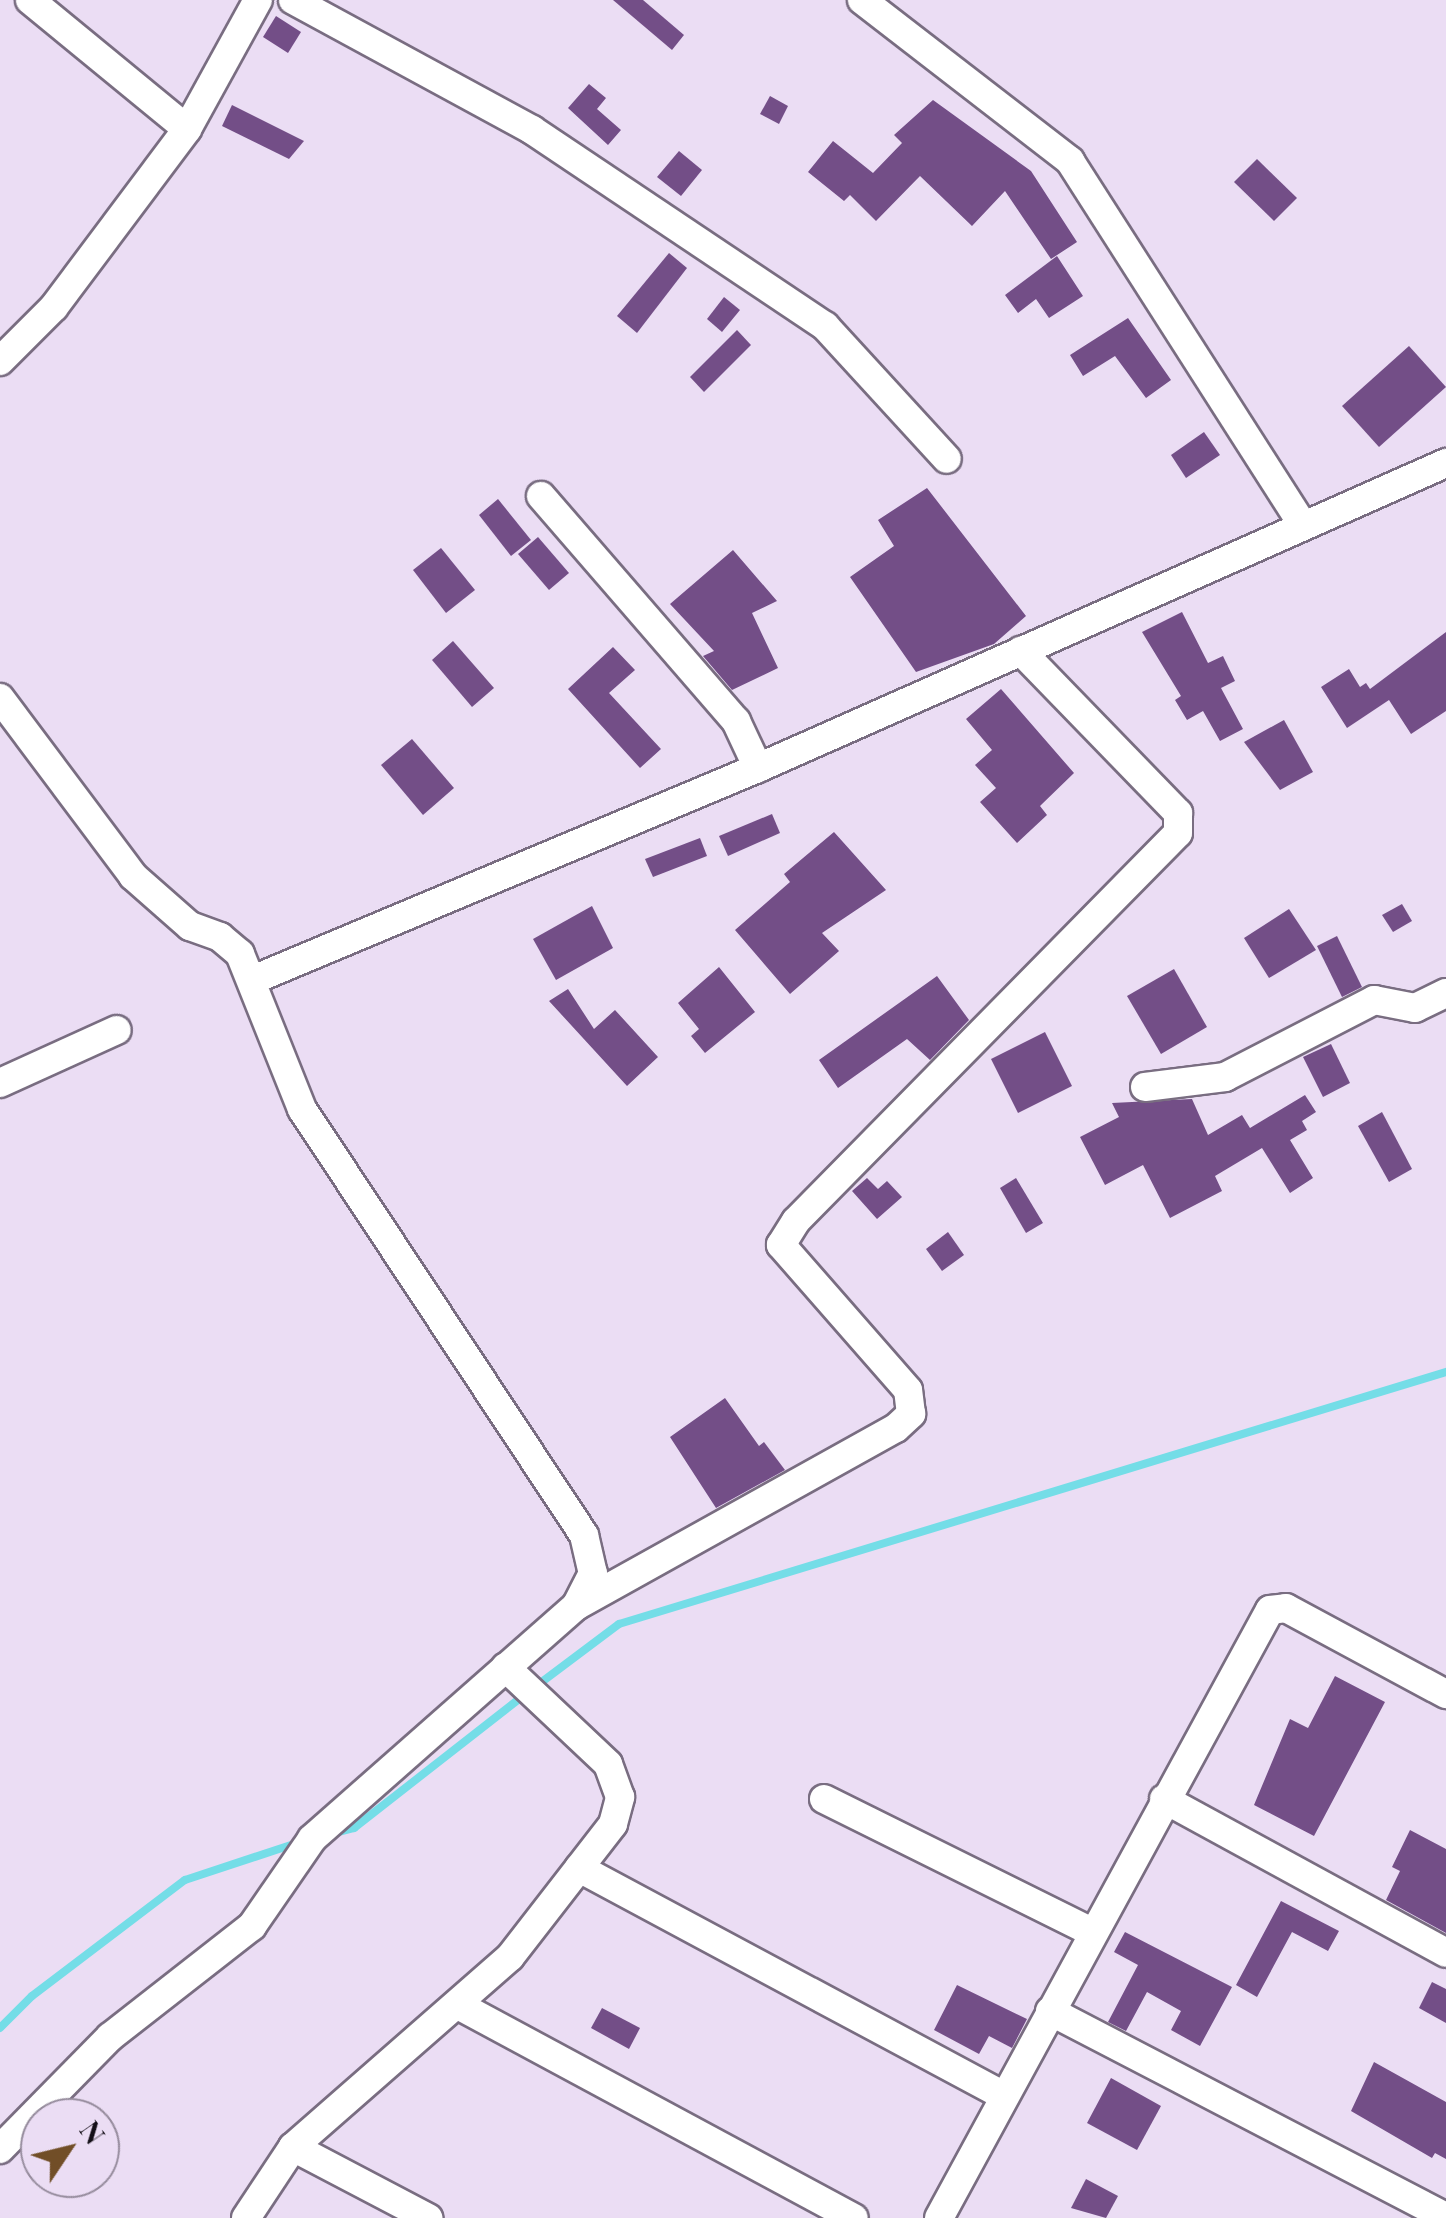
<!DOCTYPE html>
<style>
body{margin:0}
#map{position:relative;width:1446px;height:2218px;overflow:hidden;background:#ebddf4;font-family:"Playfair Display",serif}
div>[style]{position:absolute}
.stream>*{height:8px;margin:-4px;padding:0 4px;transform-origin:4px;border-radius:4px;background:#74dde7}
.building>*{inset:0;background:#734e87}
.roads{filter:drop-shadow(2px 0 #796d81) drop-shadow(-2px 0 #796d81) drop-shadow(0 2px #796d81) drop-shadow(0 -2px #796d81)}
.minor>*{height:28px;margin:-14px;padding:0 14px;transform-origin:14px;border-radius:14px;background:#fff}
span{translate:-50% -50%;white-space:nowrap;text-align:center;line-height:1.15;-webkit-text-stroke:10px #ebddf4;paint-order:stroke}
.north{position:absolute;left:20px;top:2098px;width:100px;height:100px;box-sizing:border-box;background:#ebddf4;border:2px solid #958b9c;border-radius:50%;rotate:55deg;font-size:28px;font-weight:700;line-height:40px;text-align:center;color:#140f17}
.north::after{content:'';display:block;margin:auto;width:35px;height:45px;background:#714e27;clip-path:polygon(50% 0,100% 100%,50% 72%,0 100%)}
</style>
<div id="map">
<div class="stream">
<div style="left:535px;top:1687px;width:105px;rotate:-36.9deg"></div>
<div style="left:619px;top:1624px;width:865px;rotate:-16.95deg"></div>
<div style="left:335px;top:1833px;width:20px;rotate:-15deg"></div>
<div style="left:354px;top:1828px;width:216px;rotate:-38deg"></div>
<div style="left:0;top:2028px;width:45px;rotate:-45deg"></div>
<div style="left:32px;top:1996px;width:192px;rotate:-37.2deg"></div>
<div style="left:185px;top:1880px;width:118px;rotate:-18.3deg"></div>
</div>
<div class="building">
<div style="clip-path:polygon(613px 0,643px 0,684px 35px,672px 50px)"></div>
<div style="clip-path:polygon(276px 16px,301px 32px,288px 53px,263px 37px)"></div>
<div style="clip-path:polygon(589px 84px,606px 98px,597px 109px,621px 130px,608px 145px,568px 108px)"></div>
<div style="clip-path:polygon(770px 96px,788px 106px,779px 124px,760px 114px)"></div>
<div style="clip-path:polygon(933px 100px,1031px 171px,1077px 242px,1051px 259px,1005px 191px,972px 226px,920px 176px,876px 221px,850px 195px,844px 201px,808px 172px,833px 141px,873px 173px,902px 143px,894px 135px)"></div>
<div style="clip-path:polygon(232px 105px,304px 141px,289px 159px,222px 126px)"></div>
<div style="clip-path:polygon(679px 151px,702px 170px,681px 196px,657px 177px)"></div>
<div style="clip-path:polygon(1257px 159px,1297px 198px,1274px 221px,1234px 182px)"></div>
<div style="clip-path:polygon(669px 253px,687px 268px,637px 333px,617px 316px)"></div>
<div style="clip-path:polygon(1057px 256px,1083px 296px,1049px 318px,1036px 299px,1018px 313px,1005px 295px)"></div>
<div style="clip-path:polygon(724px 297px,740px 310px,722px 332px,707px 319px)"></div>
<div style="clip-path:polygon(1128px 318px,1171px 380px,1146px 398px,1115px 356px,1083px 376px,1070px 355px)"></div>
<div style="clip-path:polygon(737px 330px,751px 345px,704px 392px,690px 377px)"></div>
<div style="clip-path:polygon(1409px 346px,1446px 387px,1379px 447px,1342px 406px)"></div>
<div style="clip-path:polygon(1204px 432px,1220px 455px,1186px 478px,1171px 455px)"></div>
<div style="clip-path:polygon(927px 488px,1026px 616px,994px 644px,916px 672px,850px 577px,894px 546px,878px 520px)"></div>
<div style="clip-path:polygon(498px 499px,531px 540px,511px 556px,479px 515px)"></div>
<div style="clip-path:polygon(538px 537px,569px 573px,549px 590px,518px 554px)"></div>
<div style="clip-path:polygon(441px 548px,475px 590px,446px 613px,413px 570px)"></div>
<div style="clip-path:polygon(733px 550px,777px 601px,752px 613px,778px 668px,732px 690px,703px 656px,714px 651px,670px 604px)"></div>
<div style="clip-path:polygon(1182px 612px,1208px 663px,1223px 656px,1235px 681px,1221px 688px,1243px 729px,1220px 741px,1203px 711px,1187px 720px,1175px 700px,1181px 696px,1142px 632px)"></div>
<div style="clip-path:polygon(1446px 632px,1446px 711px,1411px 734px,1389px 700px,1347px 728px,1321px 687px,1349px 669px,1360px 687px,1366px 683px,1370px 689px)"></div>
<div style="clip-path:polygon(453px 641px,494px 688px,472px 707px,432px 660px)"></div>
<div style="clip-path:polygon(613px 647px,635px 670px,609px 693px,661px 749px,640px 768px,568px 689px)"></div>
<div style="clip-path:polygon(1001px 689px,1074px 773px,1040px 806px,1047px 815px,1017px 843px,980px 802px,996px 788px,975px 765px,992px 750px,966px 719px)"></div>
<div style="clip-path:polygon(1284px 720px,1313px 772px,1280px 790px,1244px 742px)"></div>
<div style="clip-path:polygon(412px 739px,454px 788px,423px 815px,381px 765px)"></div>
<div style="clip-path:polygon(772px 814px,780px 833px,728px 856px,719px 836px)"></div>
<div style="clip-path:polygon(834px 832px,886px 890px,822px 933px,839px 951px,790px 994px,735px 930px,790px 882px,784px 874px)"></div>
<div style="clip-path:polygon(700px 838px,707px 856px,653px 877px,645px 859px)"></div>
<div style="clip-path:polygon(1402px 904px,1412px 921px,1393px 932px,1382px 915px)"></div>
<div style="clip-path:polygon(592px 906px,613px 948px,556px 980px,533px 939px)"></div>
<div style="clip-path:polygon(1289px 909px,1316px 950px,1269px 978px,1244px 938px)"></div>
<div style="clip-path:polygon(1337px 936px,1362px 987px,1342px 997px,1317px 946px)"></div>
<div style="clip-path:polygon(719px 967px,755px 1012px,705px 1053px,691px 1036px,699px 1029px,678px 1003px)"></div>
<div style="clip-path:polygon(1174px 969px,1207px 1027px,1161px 1054px,1127px 996px)"></div>
<div style="clip-path:polygon(937px 976px,969px 1020px,930px 1060px,907px 1039px,838px 1088px,819px 1060px)"></div>
<div style="clip-path:polygon(568px 989px,594px 1029px,615px 1010px,658px 1057px,627px 1086px,549px 1001px)"></div>
<div style="clip-path:polygon(1045px 1032px,1072px 1086px,1018px 1113px,991px 1059px)"></div>
<div style="clip-path:polygon(1331px 1044px,1350px 1083px,1323px 1097px,1303px 1057px)"></div>
<div style="clip-path:polygon(1305px 1095px,1316px 1112px,1302px 1121px,1307px 1130px,1290px 1140px,1313px 1178px,1290px 1193px,1262px 1148px,1215px 1176px,1222px 1191px,1170px 1218px,1143px 1165px,1105px 1185px,1080px 1137px,1119px 1117px,1112px 1103px,1192px 1099px,1208px 1135px,1242px 1115px,1250px 1128px)"></div>
<div style="clip-path:polygon(1382px 1112px,1412px 1169px,1389px 1182px,1358px 1126px)"></div>
<div style="clip-path:polygon(867px 1178px,878px 1189px,887px 1181px,902px 1197px,877px 1219px,852px 1191px)"></div>
<div style="clip-path:polygon(1016px 1178px,1043px 1223px,1026px 1233px,1000px 1188px)"></div>
<div style="clip-path:polygon(948px 1232px,964px 1255px,942px 1271px,926px 1249px)"></div>
<div style="clip-path:polygon(725px 1398px,759px 1446px,764px 1442px,785px 1470px,716px 1508px,670px 1437px)"></div>
<div style="clip-path:polygon(1335px 1676px,1385px 1702px,1314px 1836px,1254px 1805px,1290px 1719px,1308px 1728px)"></div>
<div style="clip-path:polygon(1410px 1830px,1446px 1849px,1446px 1933px,1386px 1900px,1400px 1871px,1392px 1867px)"></div>
<div style="clip-path:polygon(1281px 1901px,1339px 1931px,1328px 1951px,1292px 1932px,1257px 1997px,1236px 1985px)"></div>
<div style="clip-path:polygon(1125px 1932px,1232px 1987px,1200px 2046px,1171px 2030px,1181px 2011px,1147px 1992px,1126px 2031px,1108px 2022px,1138px 1965px,1114px 1952px)"></div>
<div style="clip-path:polygon(1432px 1982px,1446px 1989px,1446px 2023px,1419px 2008px)"></div>
<div style="clip-path:polygon(957px 1985px,1027px 2019px,1012px 2048px,989px 2036px,979px 2054px,934px 2030px)"></div>
<div style="clip-path:polygon(602px 2008px,640px 2028px,629px 2049px,591px 2028px)"></div>
<div style="clip-path:polygon(1374px 2062px,1446px 2102px,1446px 2159px,1435px 2153px,1432px 2158px,1351px 2111px)"></div>
<div style="clip-path:polygon(1111px 2078px,1161px 2106px,1137px 2150px,1087px 2123px)"></div>
<div style="clip-path:polygon(1086px 2179px,1118px 2196px,1106px 2218px,1071px 2208px)"></div>
</div>
<div class="roads">
<div class="minor">
<div style="left:30px;top:0;width:203px;rotate:39.4deg"></div>
<div style="left:293px;top:0;width:272px;rotate:28.5deg"></div>
<div style="left:532px;top:130px;width:353px;rotate:33.8deg"></div>
<div style="left:825px;top:326px;width:180px;rotate:47.5deg"></div>
<div style="left:862px;top:0;width:263px;rotate:37.7deg"></div>
<div style="left:1070px;top:161px;width:433px;rotate:57.4deg"></div>
<div style="left:0;top:361px;width:76px;rotate:-45deg"></div>
<div style="left:54px;top:307px;width:222px;rotate:-53.2deg"></div>
<div style="left:187px;top:129px;width:147px;rotate:-61.2deg"></div>
<div style="left:541px;top:496px;width:298px;rotate:49.1deg"></div>
<div style="left:736px;top:721px;width:52px;rotate:64.9deg"></div>
<div style="left:0;top:698px;width:222px;rotate:53.2deg"></div>
<div style="left:133px;top:876px;width:76px;rotate:41.3deg"></div>
<div style="left:190px;top:926px;width:32px;rotate:20deg"></div>
<div style="left:220px;top:937px;width:26px;rotate:40deg"></div>
<div style="left:240px;top:954px;width:167px;rotate:68.2deg"></div>
<div style="left:302px;top:1109px;width:511px;rotate:56.5deg"></div>
<div style="left:584px;top:1535px;width:39px;rotate:77deg"></div>
<div style="left:593px;top:1573px;width:37px;rotate:117deg"></div>
<div style="left:576px;top:1606px;width:352px;rotate:138.6deg"></div>
<div style="left:312px;top:1839px;width:106px;rotate:124.6deg"></div>
<div style="left:252px;top:1926px;width:180px;rotate:142deg"></div>
<div style="left:110px;top:2037px;width:157px;rotate:134.5deg"></div>
<div style="left:255px;top:979px;width:545px;rotate:-22.76deg"></div>
<div style="left:758px;top:768px;width:753px;rotate:-23.91deg"></div>
<div style="left:0;top:1083px;width:128px;rotate:-24.4deg"></div>
<div style="left:1145px;top:1087px;width:81px;rotate:-7.1deg"></div>
<div style="left:1225px;top:1077px;width:168px;rotate:-27.3deg"></div>
<div style="left:1374px;top:1000px;width:42px;rotate:11deg"></div>
<div style="left:1415px;top:1008px;width:34px;rotate:-26deg"></div>
<div style="left:576px;top:1606px;width:366px;rotate:-29.1deg"></div>
<div style="left:896px;top:1428px;width:21px;rotate:-43deg"></div>
<div style="left:911px;top:1414px;width:24px;rotate:-97deg"></div>
<div style="left:908px;top:1390px;width:193px;rotate:-131.2deg"></div>
<div style="left:781px;top:1245px;width:28px;rotate:-58deg"></div>
<div style="left:796px;top:1221px;width:544px;rotate:-45.45deg"></div>
<div style="left:1178px;top:833px;width:20px;rotate:-90deg"></div>
<div style="left:1178px;top:813px;width:226px;rotate:-134.1deg"></div>
<div style="left:824px;top:1799px;width:299px;rotate:26.4deg"></div>
<div style="left:1164px;top:1799px;width:321px;rotate:28.6deg"></div>
<div style="left:579px;top:1868px;width:482px;rotate:28.2deg"></div>
<div style="left:460px;top:2006px;width:447px;rotate:28.3deg"></div>
<div style="left:1050px;top:2011px;width:446px;rotate:27.5deg"></div>
<div style="left:293px;top:2147px;width:153px;rotate:27.7deg"></div>
<div style="left:246px;top:2218px;width:85px;rotate:-56.5deg"></div>
<div style="left:293px;top:2147px;width:288px;rotate:-41.2deg"></div>
<div style="left:510px;top:1957px;width:168px;rotate:-52.2deg"></div>
<div style="left:613px;top:1824px;width:28px;rotate:-75deg"></div>
<div style="left:620px;top:1797px;width:35px;rotate:-110deg"></div>
<div style="left:608px;top:1764px;width:141px;rotate:-136.7deg"></div>
<div style="left:939px;top:2218px;width:692px;rotate:-61.44deg"></div>
<div style="left:1270px;top:1610px;width:16px;rotate:-7deg"></div>
<div style="left:1286px;top:1608px;width:182px;rotate:28.3deg"></div>
</div>
</div>
<div class="north">N</div>
</div>
